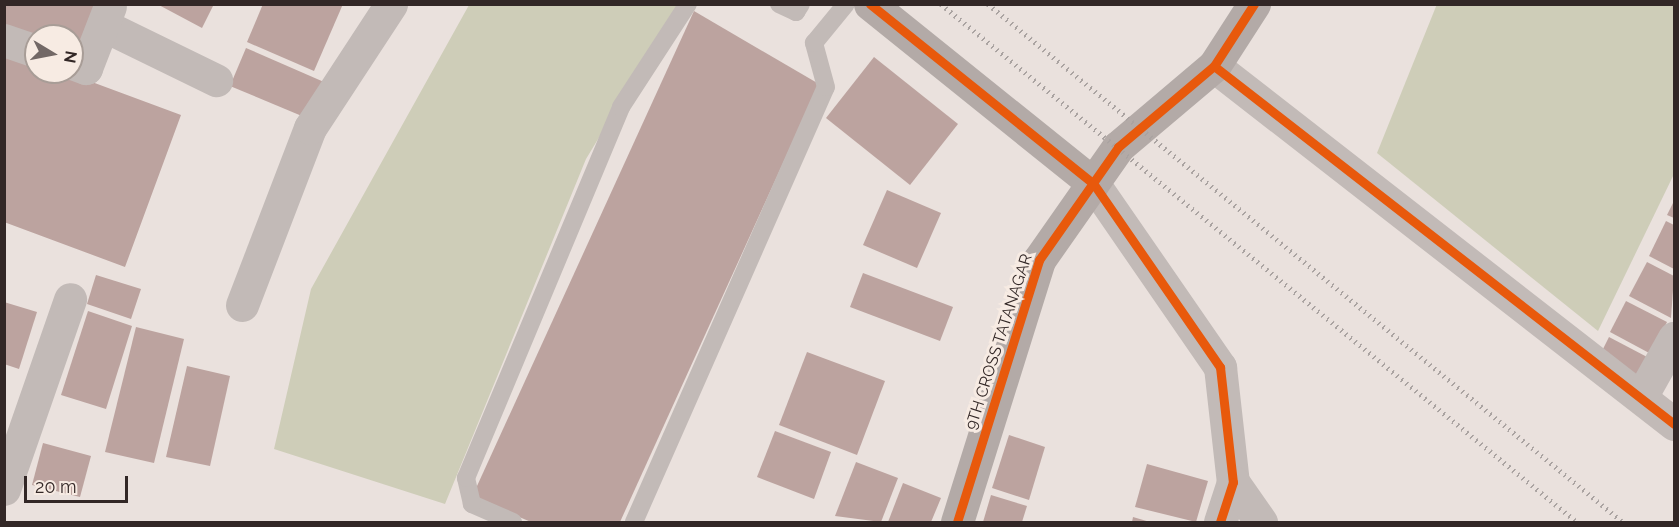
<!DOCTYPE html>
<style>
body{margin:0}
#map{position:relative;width:1679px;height:527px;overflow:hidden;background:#eae1dd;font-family:Raleway,sans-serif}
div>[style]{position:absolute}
.green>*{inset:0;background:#cecdb8}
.building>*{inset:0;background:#bca39f}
.lane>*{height:18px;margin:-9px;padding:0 9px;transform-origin:9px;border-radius:9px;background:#c2bab7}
.street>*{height:33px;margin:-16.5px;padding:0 16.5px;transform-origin:16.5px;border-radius:16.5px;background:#c2bab7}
.secondary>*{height:33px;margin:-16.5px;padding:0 16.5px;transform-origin:16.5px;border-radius:16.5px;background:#b3aaa7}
.rail>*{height:4.5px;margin-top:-2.25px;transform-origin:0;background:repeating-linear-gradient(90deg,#aaa3a1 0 1.5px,transparent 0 6px)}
.cycleway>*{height:9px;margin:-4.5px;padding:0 4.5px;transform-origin:4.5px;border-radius:4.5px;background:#e8590c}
span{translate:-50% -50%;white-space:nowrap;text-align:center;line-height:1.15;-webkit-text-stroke:6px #f7ebe3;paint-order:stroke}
.street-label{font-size:16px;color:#322726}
.frame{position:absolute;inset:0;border:6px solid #322726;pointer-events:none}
.north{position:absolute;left:24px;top:24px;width:60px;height:60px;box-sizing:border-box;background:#f7ebe3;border:2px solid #a89d97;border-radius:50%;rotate:100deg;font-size:16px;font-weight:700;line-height:24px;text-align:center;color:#322726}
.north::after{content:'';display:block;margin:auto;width:21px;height:27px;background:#726866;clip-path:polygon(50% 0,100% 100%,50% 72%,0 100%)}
.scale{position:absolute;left:24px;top:476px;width:104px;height:27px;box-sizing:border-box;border:3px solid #322726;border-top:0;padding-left:8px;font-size:18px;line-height:21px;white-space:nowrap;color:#322726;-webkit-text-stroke:4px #f7ebe3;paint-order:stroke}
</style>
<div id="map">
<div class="green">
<div style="clip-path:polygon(1437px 4px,1674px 5px,1674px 174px,1598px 331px,1377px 153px)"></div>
<div style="clip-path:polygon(469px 5px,679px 5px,586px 159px,445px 504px,274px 449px,311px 289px)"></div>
</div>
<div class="building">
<div style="clip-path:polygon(4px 4px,101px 4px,82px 55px,72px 51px,72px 36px,36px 36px,4px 26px)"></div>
<div style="clip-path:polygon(157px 4px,214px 4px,202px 28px)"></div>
<div style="clip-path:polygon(263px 4px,343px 4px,314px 71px,247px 42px)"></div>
<div style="clip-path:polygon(694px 11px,819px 84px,620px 522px,531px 522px,472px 497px)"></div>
<div style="clip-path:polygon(246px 48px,324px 82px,309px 119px,230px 86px)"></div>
<div style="clip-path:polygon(4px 50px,36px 61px,36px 72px,65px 72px,181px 115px,125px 267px,4px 222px)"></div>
<div style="clip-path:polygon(874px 57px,958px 124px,910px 185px,826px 118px)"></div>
<div style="clip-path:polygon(887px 190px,941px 213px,917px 268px,863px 245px)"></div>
<div style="clip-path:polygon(1674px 201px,1674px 218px,1667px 215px)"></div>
<div style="clip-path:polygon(1666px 221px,1674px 225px,1674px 269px,1649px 256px)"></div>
<div style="clip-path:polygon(1647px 262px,1674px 276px,1671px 318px,1629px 296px)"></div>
<div style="clip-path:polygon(863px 273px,953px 307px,940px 341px,850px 307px)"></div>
<div style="clip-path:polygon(96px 275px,141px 289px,131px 319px,87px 304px)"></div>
<div style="clip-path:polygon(1626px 301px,1667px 322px,1651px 354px,1610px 332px)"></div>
<div style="clip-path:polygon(4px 302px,37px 312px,19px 369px,4px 364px)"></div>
<div style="clip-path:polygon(88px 311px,132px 326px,106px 409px,61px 395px)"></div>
<div style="clip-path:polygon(136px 327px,184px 339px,154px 463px,105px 452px)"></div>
<div style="clip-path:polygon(1609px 337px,1649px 358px,1638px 379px,1598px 359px)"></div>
<div style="clip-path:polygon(807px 352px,885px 381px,857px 455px,779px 425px)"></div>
<div style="clip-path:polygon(187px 366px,230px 376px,210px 466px,166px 457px)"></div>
<div style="clip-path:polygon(775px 431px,831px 452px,814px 499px,757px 477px)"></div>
<div style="clip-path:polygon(1009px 435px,1045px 447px,1029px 500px,992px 488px)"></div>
<div style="clip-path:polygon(43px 443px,91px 456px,80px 497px,32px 485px)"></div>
<div style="clip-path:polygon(856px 462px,898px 478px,881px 522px,835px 516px)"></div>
<div style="clip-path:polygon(1147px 464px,1208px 481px,1196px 522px,1135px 507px)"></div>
<div style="clip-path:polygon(903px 483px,941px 498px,931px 522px,888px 522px)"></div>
<div style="clip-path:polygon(991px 495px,1027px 506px,1022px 522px,983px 522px)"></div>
<div style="clip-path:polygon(1133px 517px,1150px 522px,1132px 522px)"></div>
</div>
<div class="lane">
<div style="left:779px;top:4px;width:19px;rotate:25deg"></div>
<div style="left:796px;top:12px;width:9px;rotate:-58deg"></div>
<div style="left:513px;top:522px;width:45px;rotate:-156.3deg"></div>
<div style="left:472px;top:504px;width:27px;rotate:-103deg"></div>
<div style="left:466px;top:478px;width:402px;rotate:-67.3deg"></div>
<div style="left:621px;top:107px;width:123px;rotate:-57deg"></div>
<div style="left:634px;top:522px;width:475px;rotate:-66.2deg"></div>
<div style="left:826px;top:87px;width:46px;rotate:-105.3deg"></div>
<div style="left:814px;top:43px;width:50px;rotate:-50.6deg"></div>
</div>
<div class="street">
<div style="left:103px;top:25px;width:126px;rotate:26deg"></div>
<div style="left:4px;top:40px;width:34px;rotate:19deg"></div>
<div style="left:72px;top:63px;width:15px;rotate:20deg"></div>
<div style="left:86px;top:68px;width:66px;rotate:-68.8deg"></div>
<div style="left:1214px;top:66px;width:583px;rotate:37.89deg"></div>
<div style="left:1093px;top:183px;width:224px;rotate:55.4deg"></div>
<div style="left:1220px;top:367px;width:116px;rotate:83.6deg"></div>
<div style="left:1233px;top:482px;width:42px;rotate:108deg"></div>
<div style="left:242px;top:305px;width:190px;rotate:-69deg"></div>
<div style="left:310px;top:128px;width:148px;rotate:-56.8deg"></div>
<div style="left:1641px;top:397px;width:68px;rotate:-60.8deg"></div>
<div style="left:1233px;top:482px;width:49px;rotate:55deg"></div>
<div style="left:4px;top:489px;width:201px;rotate:-70.8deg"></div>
</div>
<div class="secondary">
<div style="left:870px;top:4px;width:286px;rotate:38.8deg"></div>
<div style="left:957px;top:522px;width:275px;rotate:-72.6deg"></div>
<div style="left:1039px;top:260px;width:138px;rotate:-55deg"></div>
<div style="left:1118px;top:147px;width:126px;rotate:-40.2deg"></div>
<div style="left:1214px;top:66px;width:74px;rotate:-57.2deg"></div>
</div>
<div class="rail">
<div style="left:941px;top:4px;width:820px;rotate:39.16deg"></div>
<div style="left:988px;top:4px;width:819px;rotate:39.21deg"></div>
</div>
<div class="cycleway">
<div style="left:870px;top:4px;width:286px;rotate:38.8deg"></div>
<div style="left:1093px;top:183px;width:224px;rotate:55.4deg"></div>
<div style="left:1220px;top:367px;width:116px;rotate:83.6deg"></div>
<div style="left:1233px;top:482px;width:42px;rotate:108deg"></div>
<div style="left:1214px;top:66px;width:583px;rotate:37.89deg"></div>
<div style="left:957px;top:522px;width:275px;rotate:-72.6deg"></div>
<div style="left:1039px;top:260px;width:138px;rotate:-55deg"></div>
<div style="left:1118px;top:147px;width:126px;rotate:-40.2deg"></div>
<div style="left:1214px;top:66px;width:74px;rotate:-57.2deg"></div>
</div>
<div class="street-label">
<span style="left:999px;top:342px;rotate:-72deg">9TH CROSS TATANAGAR</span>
</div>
<div class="frame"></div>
<div class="north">N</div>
<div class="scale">20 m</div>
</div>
